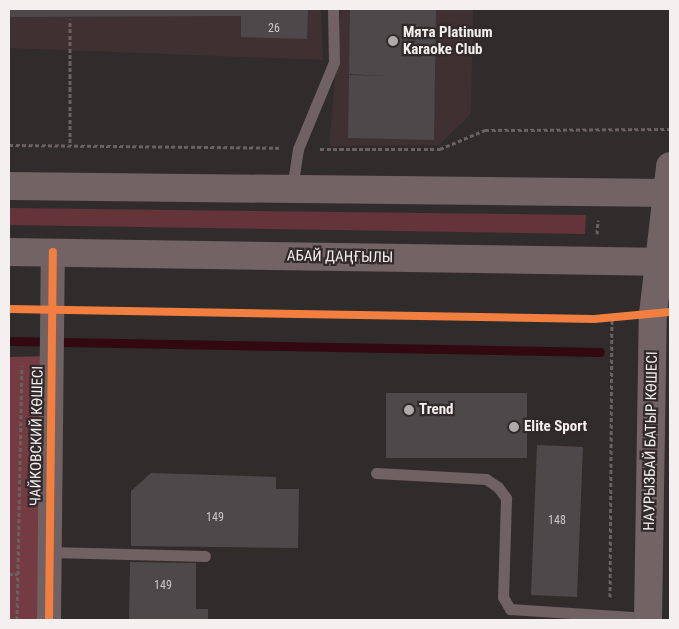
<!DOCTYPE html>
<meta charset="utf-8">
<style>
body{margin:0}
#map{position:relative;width:679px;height:629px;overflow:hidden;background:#302c2c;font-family:"Roboto Condensed",sans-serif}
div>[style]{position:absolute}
.built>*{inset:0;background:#3f3031}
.green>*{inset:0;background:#65343a}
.forest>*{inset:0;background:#753b42}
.stream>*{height:9px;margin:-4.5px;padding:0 4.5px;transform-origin:4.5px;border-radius:4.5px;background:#320811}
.building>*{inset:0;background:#4d494a}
.path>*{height:3px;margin-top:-1.5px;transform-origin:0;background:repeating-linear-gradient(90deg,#6a6162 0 4px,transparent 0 6.5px)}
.lane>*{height:11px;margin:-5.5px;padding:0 5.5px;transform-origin:5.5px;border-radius:5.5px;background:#706162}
.street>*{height:24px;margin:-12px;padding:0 12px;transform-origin:12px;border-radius:12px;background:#706162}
.secondary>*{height:28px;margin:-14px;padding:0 14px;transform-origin:14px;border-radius:14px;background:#726364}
.cycleway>*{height:8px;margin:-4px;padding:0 4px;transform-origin:4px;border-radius:4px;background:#f27e40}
.dots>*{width:14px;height:14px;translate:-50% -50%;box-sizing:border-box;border:2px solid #322a2a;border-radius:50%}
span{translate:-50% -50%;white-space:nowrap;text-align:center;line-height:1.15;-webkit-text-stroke:4.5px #322a2a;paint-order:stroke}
.number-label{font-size:12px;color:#cbc6c6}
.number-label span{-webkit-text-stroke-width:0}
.poi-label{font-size:15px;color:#f5f0f0;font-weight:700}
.left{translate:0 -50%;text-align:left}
.street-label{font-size:15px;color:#f5f0f0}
.frame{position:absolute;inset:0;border:10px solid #f5f0f0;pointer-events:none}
</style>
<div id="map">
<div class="built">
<div style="clip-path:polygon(9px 9px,321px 9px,323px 60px,9px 48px)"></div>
<div style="clip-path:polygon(341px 9px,473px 9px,471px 114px,439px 145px,329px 146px)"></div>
</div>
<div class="green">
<div style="clip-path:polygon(9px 208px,586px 215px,585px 234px,9px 225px)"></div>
</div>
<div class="forest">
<div style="clip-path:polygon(52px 356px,49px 620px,9px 620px,9px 357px)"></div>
</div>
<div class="stream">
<div style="left:9px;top:341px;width:591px;rotate:1.07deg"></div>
</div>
<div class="building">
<div style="clip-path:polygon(9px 9px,308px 9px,307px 39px,241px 37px,241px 16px,11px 17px)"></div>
<div style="clip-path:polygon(350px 9px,436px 9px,434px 140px,348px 138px,349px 75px,387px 76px,349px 74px)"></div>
<div style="clip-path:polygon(386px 393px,527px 393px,527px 458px,386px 458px)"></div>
<div style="clip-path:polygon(537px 445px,583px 447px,577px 597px,531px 595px)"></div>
<div style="clip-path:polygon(151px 473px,276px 477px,276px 489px,299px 489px,298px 548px,131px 546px,131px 491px)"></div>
<div style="clip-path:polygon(130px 562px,196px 563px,196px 609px,208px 609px,208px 620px,129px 620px)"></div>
</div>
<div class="path">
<div style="left:70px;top:143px;width:124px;rotate:-90deg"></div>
<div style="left:9px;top:145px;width:270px;rotate:0.6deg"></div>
<div style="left:320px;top:149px;width:120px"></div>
<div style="left:440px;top:149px;width:49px;rotate:-22.9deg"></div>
<div style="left:485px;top:130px;width:185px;rotate:-0.3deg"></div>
<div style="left:597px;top:234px;width:14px;rotate:-86deg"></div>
<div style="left:9px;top:574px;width:9px"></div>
<div style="left:610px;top:597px;width:279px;rotate:-89.6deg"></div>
<div style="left:17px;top:620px;width:254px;rotate:-88.9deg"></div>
</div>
<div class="lane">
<div style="left:292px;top:189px;width:40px;rotate:-81.5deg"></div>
<div style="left:298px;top:149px;width:94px;rotate:-67.5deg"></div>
<div style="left:334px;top:62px;width:53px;rotate:-91.1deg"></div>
<div style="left:376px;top:473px;width:110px;rotate:3.1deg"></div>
<div style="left:486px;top:479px;width:14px;rotate:34deg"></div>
<div style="left:498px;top:487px;width:14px;rotate:54deg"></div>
<div style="left:506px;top:498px;width:99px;rotate:91.7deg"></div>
<div style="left:503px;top:597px;width:14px;rotate:60deg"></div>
<div style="left:510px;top:609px;width:138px;rotate:3.7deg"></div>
<div style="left:50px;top:552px;width:155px;rotate:1.5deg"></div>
</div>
<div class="street">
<div style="left:49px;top:620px;width:368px;rotate:-89.4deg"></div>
</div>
<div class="secondary">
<div style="left:9px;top:186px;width:661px;rotate:0.61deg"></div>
<div style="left:9px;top:252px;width:661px;rotate:0.87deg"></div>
<div style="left:648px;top:620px;width:306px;rotate:-89.1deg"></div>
<div style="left:653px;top:314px;width:149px;rotate:-83.4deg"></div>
</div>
<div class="cycleway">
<div style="left:9px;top:309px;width:585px;rotate:0.98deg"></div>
<div style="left:594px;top:319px;width:76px;rotate:-5.3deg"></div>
<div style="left:49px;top:620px;width:368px;rotate:-89.4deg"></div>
</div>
<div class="dots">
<div style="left:393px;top:41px;background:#b0abab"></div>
<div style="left:409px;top:410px;background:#b0abab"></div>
<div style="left:514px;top:427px;background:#b0abab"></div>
</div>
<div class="number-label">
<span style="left:274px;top:29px">26</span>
<span style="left:215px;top:518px">149</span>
<span style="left:557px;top:521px">148</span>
<span style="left:163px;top:586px">149</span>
</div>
<div class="poi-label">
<span class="left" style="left:403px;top:41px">Мята Platinum<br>Karaoke Club</span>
<span class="left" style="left:419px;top:410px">Trend</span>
<span class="left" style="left:524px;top:427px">Elite Sport</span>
</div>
<div class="street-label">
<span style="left:340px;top:257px;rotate:1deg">АБАЙ ДАҢҒЫЛЫ</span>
<span style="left:37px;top:436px;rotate:-89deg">ЧАЙКОВСКИЙ КӨШЕСІ</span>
<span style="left:651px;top:441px;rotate:-89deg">НАУРЫЗБАЙ БАТЫР КӨШЕСІ</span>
</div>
<div class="frame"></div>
</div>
